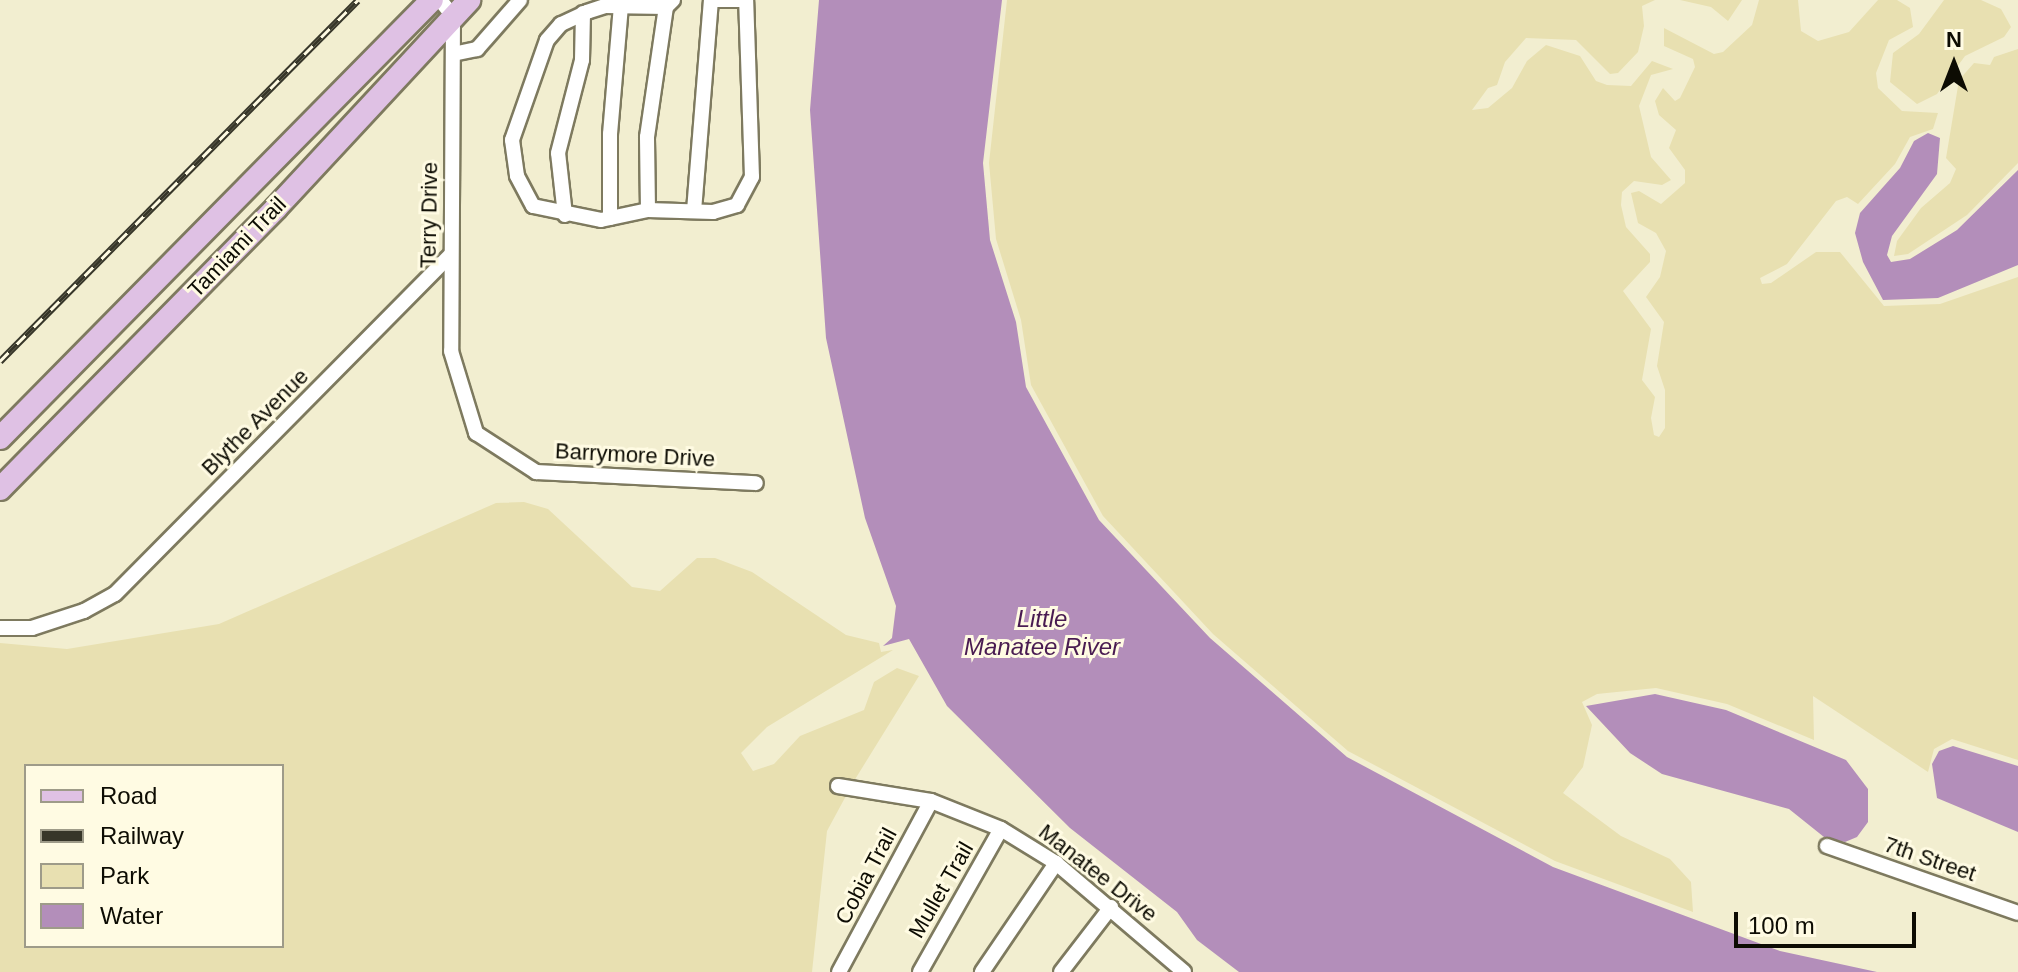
<!DOCTYPE html>
<style>
body{margin:0}
#map{position:relative;width:2018px;height:972px;overflow:hidden;background:#f2eed0;font-family:Helvetica,sans-serif}
div>[style]{position:absolute}
.green>*{inset:0;background:#e8e0b1}
.water>*{inset:0;background:#b38eba}
.roads{filter:drop-shadow(2px 0 #7e7a5f) drop-shadow(-2px 0 #7e7a5f) drop-shadow(0 2px #7e7a5f) drop-shadow(0 -2px #7e7a5f)}
.street>*{height:14px;margin:-7px;padding:0 7px;transform-origin:7px;border-radius:7px;background:#fff}
.primary>*{height:22px;margin:-11px;padding:0 11px;transform-origin:11px;border-radius:11px;background:#dfc1e4}
.rail>*{height:7px;margin-top:-3.5px;transform-origin:0;background:repeating-linear-gradient(90deg,#fffbe3 0 12px,#373629 0 24px);box-sizing:border-box;border-block:2px solid #373629}
span{translate:-50% -50%;white-space:nowrap;text-align:center;line-height:1.15;-webkit-text-stroke:6px #fffbe3;paint-order:stroke}
.street-label{font-size:22px;color:#0d0c03}
.water-label{font-size:24px;color:#491b51;font-style:italic}
.legend{position:absolute;left:24px;top:764px;width:260px;height:184px;box-sizing:border-box;background:#fffbe3;border:2px solid #9e9b89;margin:0;padding:10px 14px;list-style:none;font-size:24px;color:#0d0c03}
.legend li{display:flex;align-items:center;gap:16px;height:40px}
.legend b{width:40px;border:2px solid #9e9b89}
.north{position:absolute;left:1914px;top:24px;width:80px;height:80px;-webkit-text-stroke:6px #fffbe3;paint-order:stroke;rotate:0deg;font-size:22px;font-weight:700;line-height:32px;text-align:center;color:#0d0c03}
.north::after{content:'';display:block;margin:auto;width:28px;height:36px;background:#0d0c03;clip-path:polygon(50% 0,100% 100%,50% 72%,0 100%)}
.scale{position:absolute;left:1734px;top:912px;width:182px;height:36px;box-sizing:border-box;border:4px solid #0d0c03;border-top:0;padding-left:10px;font-size:24px;line-height:28px;white-space:nowrap;color:#0d0c03;-webkit-text-stroke:6px #fffbe3;paint-order:stroke}
</style>
<div id="map">
<div class="green">
<div style="clip-path:polygon(1007px 0,1655px 0,1642px 6px,1644px 26px,1638px 52px,1618px 73px,1610px 74px,1576px 40px,1526px 38px,1505px 62px,1497px 85px,1488px 88px,1472px 110px,1488px 108px,1512px 88px,1527px 61px,1546px 45px,1580px 56px,1596px 81px,1607px 85px,1631px 86px,1652px 61px,1673px 69px,1651px 75px,1639px 106px,1651px 157px,1671px 180px,1662px 185px,1634px 181px,1622px 192px,1621px 205px,1626px 227px,1650px 254px,1650px 262px,1623px 291px,1651px 329px,1642px 380px,1655px 397px,1651px 418px,1654px 435px,1659px 437px,1665px 428px,1665px 390px,1657px 366px,1664px 322px,1646px 297px,1660px 277px,1666px 251px,1656px 233px,1638px 223px,1631px 193px,1639px 191px,1661px 204px,1685px 183px,1685px 170px,1669px 148px,1676px 130px,1659px 115px,1655px 101px,1663px 88px,1675px 101px,1680px 98px,1695px 67px,1693px 59px,1664px 46px,1664px 28px,1714px 54px,1723px 52px,1752px 25px,1759px 0,1798px 0,1801px 31px,1818px 41px,1849px 32px,1878px 0,1897px 0,1910px 8px,1913px 27px,1889px 40px,1876px 73px,1878px 88px,1902px 111px,1938px 113px,1933px 129px,1910px 137px,1895px 164px,1858px 204px,1847px 197px,1836px 201px,1787px 264px,1760px 278px,1762px 284px,1771px 283px,1816px 252px,1840px 252px,1884px 306px,1940px 304px,2018px 277px,2018px 760px,1952px 739px,1934px 749px,1928px 772px,1813px 696px,1814px 740px,1727px 704px,1656px 688px,1597px 694px,1582px 702px,1592px 725px,1583px 767px,1563px 793px,1621px 836px,1670px 859px,1691px 882px,1693px 912px,1555px 861px,1348px 751px,1213px 634px,1103px 516px,1031px 385px,1021px 320px,996px 239px,989px 163px)"></div>
<div style="clip-path:polygon(1680px 0,1742px 0,1728px 21px,1711px 7px)"></div>
<div style="clip-path:polygon(1944px 0,1981px 0,2001px 9px,2011px 27px,2004px 37px,1965px 56px,1937px 94px,1917px 104px,1890px 82px,1893px 53px,1919px 34px)"></div>
<div style="clip-path:polygon(2018px 49px,2018px 163px,1967px 215px,1908px 254px,1894px 256px,1897px 241px,1921px 208px,1950px 183px,1956px 169px,1946px 158px,1959px 80px,1974px 63px,1990px 65px,1994px 57px)"></div>
<div style="clip-path:polygon(evenodd,524px 502px,548px 509px,632px 587px,660px 591px,697px 558px,715px 558px,752px 572px,846px 635px,879px 643px,881px 652px,893px 650px,767px 727px,741px 753px,753px 771px,774px 764px,800px 736px,864px 710px,874px 682px,897px 668px,919px 676px,854px 781px,833px 778px,831px 792px,847px 794px,827px 831px,812px 972px,0 972px,0 643px,67px 649px,219px 624px,496px 503px,524px 502px,26px 766px,282px 766px,282px 946px,26px 946px,26px 766px)"></div>
</div>
<div class="water">
<div style="clip-path:polygon(819px 0,1002px 0,983px 163px,990px 240px,1016px 322px,1026px 387px,1099px 520px,1210px 638px,1347px 757px,1553px 867px,1780px 951px,1877px 972px,1239px 972px,1197px 940px,1177px 912px,1070px 828px,947px 706px,909px 639px,883px 646px,892px 638px,896px 606px,865px 518px,826px 338px,810px 110px)"></div>
<div style="clip-path:polygon(1928px 133px,1940px 138px,1937px 174px,1892px 236px,1887px 255px,1891px 262px,1910px 259px,1957px 230px,2018px 170px,2018px 265px,1938px 298px,1883px 300px,1863px 262px,1855px 233px,1860px 213px,1900px 168px,1914px 141px)"></div>
<div style="clip-path:polygon(1655px 694px,1726px 710px,1846px 760px,1868px 789px,1868px 822px,1857px 837px,1845px 842px,1824px 837px,1789px 809px,1662px 774px,1630px 753px,1586px 706px)"></div>
<div style="clip-path:polygon(1953px 746px,2018px 766px,2018px 832px,1937px 798px,1932px 764px,1939px 751px)"></div>
</div>
<div class="roads">
<div class="street">
<div style="left:440px;top:0;width:21px;rotate:51deg"></div>
<div style="left:453px;top:16px;width:335px;rotate:90.3deg"></div>
<div style="left:451px;top:351px;width:86px;rotate:73deg"></div>
<div style="left:476px;top:433px;width:72px;rotate:33deg"></div>
<div style="left:536px;top:472px;width:220px;rotate:2.9deg"></div>
<div style="left:673px;top:0;width:10px;rotate:135deg"></div>
<div style="left:666px;top:7px;width:61px;rotate:-179.1deg"></div>
<div style="left:605px;top:6px;width:19px;rotate:162deg"></div>
<div style="left:587px;top:12px;width:29px;rotate:155deg"></div>
<div style="left:561px;top:24px;width:21px;rotate:131deg"></div>
<div style="left:547px;top:40px;width:106px;rotate:109.3deg"></div>
<div style="left:512px;top:140px;width:36px;rotate:82deg"></div>
<div style="left:517px;top:176px;width:34px;rotate:62deg"></div>
<div style="left:533px;top:206px;width:69px;rotate:11.6deg"></div>
<div style="left:601px;top:220px;width:48px;rotate:-12deg"></div>
<div style="left:648px;top:210px;width:65px;rotate:1.8deg"></div>
<div style="left:713px;top:212px;width:25px;rotate:-16deg"></div>
<div style="left:737px;top:205px;width:32px;rotate:-62deg"></div>
<div style="left:752px;top:177px;width:177px;rotate:-91.9deg"></div>
<div style="left:716px;top:0;width:28px"></div>
<div style="left:453px;top:54px;width:25px;rotate:-12deg"></div>
<div style="left:477px;top:49px;width:65px;rotate:-48.7deg"></div>
<div style="left:648px;top:210px;width:73px;rotate:-90.8deg"></div>
<div style="left:647px;top:137px;width:131px;rotate:-81.7deg"></div>
<div style="left:694px;top:211px;width:212px;rotate:-85.4deg"></div>
<div style="left:565px;top:215px;width:62px;rotate:-96.4deg"></div>
<div style="left:558px;top:153px;width:96px;rotate:-75.5deg"></div>
<div style="left:582px;top:60px;width:47px;rotate:-88.8deg"></div>
<div style="left:610px;top:218px;width:84px;rotate:-90deg"></div>
<div style="left:610px;top:134px;width:128px;rotate:-85.1deg"></div>
<div style="left:0;top:628px;width:32px"></div>
<div style="left:32px;top:628px;width:55px;rotate:-18.1deg"></div>
<div style="left:84px;top:611px;width:35px;rotate:-29deg"></div>
<div style="left:115px;top:594px;width:477px;rotate:-45.3deg"></div>
<div style="left:838px;top:786px;width:94px;rotate:9.2deg"></div>
<div style="left:931px;top:801px;width:75px;rotate:21.8deg"></div>
<div style="left:1001px;top:829px;width:65px;rotate:31.7deg"></div>
<div style="left:1056px;top:863px;width:168px;rotate:40.4deg"></div>
<div style="left:1827px;top:846px;width:202px;rotate:19.3deg"></div>
<div style="left:839px;top:972px;width:194px;rotate:-61.7deg"></div>
<div style="left:920px;top:972px;width:164px;rotate:-60.5deg"></div>
<div style="left:982px;top:972px;width:132px;rotate:-55.8deg"></div>
<div style="left:1061px;top:972px;width:82px;rotate:-52.4deg"></div>
</div>
<div class="primary">
<div style="left:0;top:438px;width:615px;rotate:-45.4deg"></div>
<div style="left:0;top:489px;width:394px;rotate:-45.5deg"></div>
<div style="left:276px;top:208px;width:284px;rotate:-47.1deg"></div>
</div>
</div>
<div class="rail">
<div style="left:0;top:361px;width:508px;rotate:-45.24deg"></div>
</div>
<div class="street-label">
<span style="left:429px;top:215px;rotate:-89deg">Terry Drive</span>
<span style="left:237px;top:247px;rotate:-46deg">Tamiami Trail</span>
<span style="left:255px;top:422px;rotate:-45deg">Blythe Avenue</span>
<span style="left:635px;top:455px;rotate:3deg">Barrymore Drive</span>
<span style="left:1930px;top:859px;rotate:19deg">7th Street</span>
<span style="left:1098px;top:873px;rotate:38deg">Manatee Drive</span>
<span style="left:866px;top:876px;rotate:-62deg">Cobia Trail</span>
<span style="left:941px;top:890px;rotate:-60deg">Mullet Trail</span>
</div>
<div class="water-label">
<span style="left:1042px;top:633px">Little<br>Manatee River</span>
</div>
<ul class="legend">
<li><b style="height:10px;background:#dfc1e4"></b>Road</li>
<li><b style="height:10px;background:#373629"></b>Railway</li>
<li><b style="height:22px;background:#e8e0b1"></b>Park</li>
<li><b style="height:22px;background:#b38eba"></b>Water</li>
</ul>
<div class="north">N</div>
<div class="scale">100 m</div>
</div>
